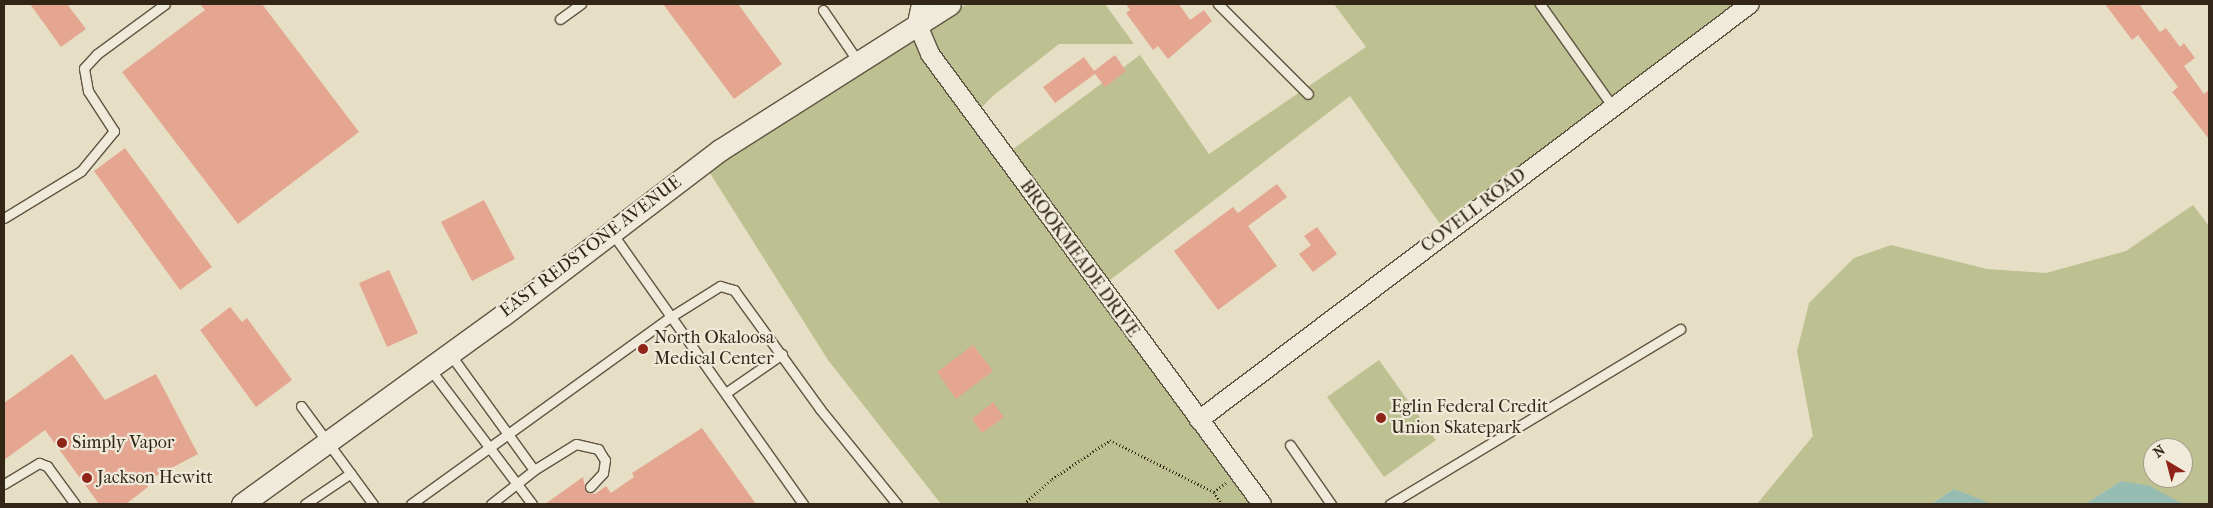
<!DOCTYPE html>
<style>
body{margin:0}
#map{position:relative;width:2213px;height:508px;overflow:hidden;background:#e7dfc5;font-family:"IM FELL French Canon",serif}
div>[style]{position:absolute}
.green>*{inset:0;background:#bdc090}
.water>*{inset:0;background:#97bdb3}
.building>*{inset:0;background:#e4a690}
.path>*{height:2.5px;margin-top:-1.25px;transform-origin:0;background:repeating-linear-gradient(90deg,#332616 0 1px,transparent 0 3.5px)}
.roads{filter:drop-shadow(1px 0 #605442) drop-shadow(-1px 0 #605442) drop-shadow(0 1px #605442) drop-shadow(0 -1px #605442)}
.service>*{height:9px;margin:-4.5px;padding:0 4.5px;transform-origin:4.5px;border-radius:4.5px;background:#efead9}
.minor>*{height:18px;margin:-9px;padding:0 9px;transform-origin:9px;border-radius:9px;background:#efead9}
.tertiary>*{height:21px;margin:-10.5px;padding:0 10.5px;transform-origin:10.5px;border-radius:10.5px;background:#efead9}
.dots>*{width:14px;height:14px;translate:-50% -50%;box-sizing:border-box;border:2px solid #efead9;border-radius:50%}
span{translate:-50% -50%;white-space:nowrap;text-align:center;line-height:1.15;-webkit-text-stroke:4.5px #efead9;paint-order:stroke}
.street-label{font-size:18px;color:#332616}
.poi-label{font-size:18px;color:#332616}
.left{translate:0 -50%;text-align:left}
.frame{position:absolute;inset:0;border:5px solid #332616;pointer-events:none}
.north{position:absolute;left:2143px;top:438px;width:50px;height:50px;box-sizing:border-box;background:#efead9;border:1px solid #a49c8b;border-radius:50%;rotate:323deg;font-size:14px;font-weight:700;line-height:20px;text-align:center;color:#332616}
.north::after{content:'';display:block;margin:auto;width:18px;height:22px;background:#8f2418;clip-path:polygon(50% 0,100% 100%,50% 72%,0 100%)}
</style>
<div id="map">
<div class="green">
<div style="clip-path:polygon(967px 4px,1105px 4px,1134px 44px,1059px 44px,994px 95px,971px 118px,1001px 158px,1140px 55px,1209px 154px,1366px 47px,1334px 4px,1741px 4px,1440px 224px,1350px 96px,1097px 290px,1253px 504px,941px 504px,828px 360px,708px 170px)"></div>
<div style="clip-path:polygon(evenodd,2193px 205px,2209px 226px,2209px 504px,2183px 504px,2121px 481px,2085px 504px,1990px 504px,1954px 489px,1931px 504px,1757px 504px,1813px 436px,1797px 351px,1809px 303px,1854px 258px,1891px 245px,1987px 269px,2046px 273px,2126px 251px,2193px 205px,2153px 448px,2183px 448px,2183px 478px,2153px 478px,2153px 448px)"></div>
<div style="clip-path:polygon(1379px 360px,1436px 440px,1384px 477px,1327px 397px)"></div>
</div>
<div class="water">
<div style="clip-path:polygon(2121px 481px,2150px 486px,2183px 504px,2085px 504px)"></div>
<div style="clip-path:polygon(1954px 489px,1980px 499px,1990px 504px,1931px 504px)"></div>
</div>
<div class="building">
<div style="clip-path:polygon(30px 4px,67px 4px,86px 29px,61px 47px)"></div>
<div style="clip-path:polygon(200px 4px,262px 4px,359px 132px,238px 224px,122px 72px,205px 10px)"></div>
<div style="clip-path:polygon(663px 4px,738px 4px,782px 64px,734px 99px)"></div>
<div style="clip-path:polygon(1126px 4px,1179px 4px,1190px 20px,1204px 10px,1212px 21px,1168px 59px,1158px 46px,1153px 50px,1126px 13px,1130px 10px)"></div>
<div style="clip-path:polygon(2105px 4px,2139px 4px,2160px 32px,2166px 28px,2180px 47px,2184px 43px,2195px 58px,2184px 66px,2204px 94px,2209px 90px,2209px 139px,2172px 92px,2178px 87px,2138px 35px,2132px 40px)"></div>
<div style="clip-path:polygon(1115px 55px,1126px 71px,1105px 87px,1095px 74px,1055px 103px,1043px 87px,1084px 57px,1094px 71px)"></div>
<div style="clip-path:polygon(125px 148px,212px 267px,180px 290px,94px 171px)"></div>
<div style="clip-path:polygon(1277px 184px,1287px 197px,1248px 226px,1277px 266px,1218px 310px,1174px 251px,1233px 207px,1238px 213px)"></div>
<div style="clip-path:polygon(484px 200px,515px 259px,472px 281px,441px 222px)"></div>
<div style="clip-path:polygon(1317px 227px,1337px 254px,1313px 272px,1299px 254px,1311px 245px,1304px 236px)"></div>
<div style="clip-path:polygon(389px 270px,418px 333px,387px 347px,359px 283px)"></div>
<div style="clip-path:polygon(230px 307px,242px 322px,247px 318px,292px 380px,256px 407px,200px 330px)"></div>
<div style="clip-path:polygon(973px 345px,993px 371px,956px 399px,937px 372px)"></div>
<div style="clip-path:polygon(72px 354px,105px 400px,156px 374px,198px 454px,145px 482px,148px 487px,126px 504px,99px 504px,45px 430px,4px 460px,4px 403px)"></div>
<div style="clip-path:polygon(993px 402px,1004px 417px,982px 433px,972px 419px)"></div>
<div style="clip-path:polygon(702px 428px,756px 504px,545px 504px,583px 477px,586px 492px,595px 494px,606px 486px,611px 493px,634px 477px,632px 473px)"></div>
</div>
<div class="path">
<div style="left:1214px;top:492px;width:16px;rotate:-38deg"></div>
<div style="left:1024px;top:504px;width:38px;rotate:-42deg"></div>
<div style="left:1052px;top:479px;width:70px;rotate:-33.9deg"></div>
<div style="left:1110px;top:440px;width:116px;rotate:26.6deg"></div>
<div style="left:1214px;top:492px;width:14px;rotate:56deg"></div>
</div>
<div class="roads">
<div class="service">
<div style="left:1218px;top:4px;width:127px;rotate:45deg"></div>
<div style="left:1540px;top:4px;width:126px;rotate:54.7deg"></div>
<div style="left:823px;top:10px;width:60px;rotate:55.8deg"></div>
<div style="left:560px;top:19px;width:26px;rotate:-36deg"></div>
<div style="left:4px;top:218px;width:90px;rotate:-31.4deg"></div>
<div style="left:81px;top:171px;width:52px;rotate:-50.5deg"></div>
<div style="left:114px;top:131px;width:48px;rotate:-123deg"></div>
<div style="left:88px;top:91px;width:23px;rotate:-100deg"></div>
<div style="left:84px;top:68px;width:19px;rotate:-47deg"></div>
<div style="left:97px;top:54px;width:84px;rotate:-36.3deg"></div>
<div style="left:612px;top:233px;width:332px;rotate:54.8deg"></div>
<div style="left:450px;top:354px;width:143px;rotate:54.1deg"></div>
<div style="left:430px;top:369px;width:169px;rotate:52.9deg"></div>
<div style="left:727px;top:392px;width:67px;rotate:-34.6deg"></div>
<div style="left:301px;top:406px;width:122px;rotate:53.7deg"></div>
<div style="left:1290px;top:445px;width:72px;rotate:55.2deg"></div>
<div style="left:4px;top:484px;width:41px;rotate:-31deg"></div>
<div style="left:39px;top:463px;width:9px;rotate:21deg"></div>
<div style="left:47px;top:466px;width:47px;rotate:53.6deg"></div>
<div style="left:305px;top:504px;width:55px;rotate:-34deg"></div>
<div style="left:411px;top:504px;width:322px;rotate:-35.8deg"></div>
<div style="left:672px;top:316px;width:57px;rotate:-32deg"></div>
<div style="left:720px;top:286px;width:15px;rotate:16deg"></div>
<div style="left:734px;top:290px;width:147px;rotate:54.1deg"></div>
<div style="left:820px;top:409px;width:122px;rotate:51deg"></div>
<div style="left:491px;top:504px;width:55px;rotate:-38.3deg"></div>
<div style="left:534px;top:470px;width:49px;rotate:-31.8deg"></div>
<div style="left:576px;top:444px;width:23px;rotate:13deg"></div>
<div style="left:598px;top:449px;width:13px;rotate:58deg"></div>
<div style="left:605px;top:460px;width:13px;rotate:99deg"></div>
<div style="left:603px;top:473px;width:19px;rotate:133deg"></div>
<div style="left:1390px;top:504px;width:339px;rotate:-31.1deg"></div>
</div>
<div class="minor">
<div style="left:921px;top:4px;width:19px;rotate:102deg"></div>
<div style="left:917px;top:23px;width:34px;rotate:67deg"></div>
<div style="left:930px;top:54px;width:559px;rotate:53.58deg"></div>
<div style="left:1199px;top:420px;width:690px;rotate:-37.05deg"></div>
</div>
<div class="tertiary">
<div style="left:242px;top:504px;width:321px;rotate:-35.9deg"></div>
<div style="left:502px;top:316px;width:274px;rotate:-37.3deg"></div>
<div style="left:720px;top:150px;width:272px;rotate:-32.4deg"></div>
</div>
</div>
<div class="dots">
<div style="left:643px;top:349px;background:#8f2418"></div>
<div style="left:1381px;top:418px;background:#8f2418"></div>
<div style="left:62px;top:443px;background:#8f2418"></div>
<div style="left:87px;top:478px;background:#8f2418"></div>
</div>
<div class="street-label">
<span style="left:1474px;top:211px;rotate:-37deg">COVELL ROAD</span>
<span style="left:591px;top:247px;rotate:-37deg">EAST REDSTONE AVENUE</span>
<span style="left:1079px;top:259px;rotate:54deg">BROOKMEADE DRIVE</span>
</div>
<div class="poi-label">
<span class="left" style="left:654px;top:349px">North Okaloosa<br>Medical Center</span>
<span class="left" style="left:1391px;top:418px">Eglin Federal Credit<br>Union Skatepark</span>
<span class="left" style="left:72px;top:443px">Simply Vapor</span>
<span class="left" style="left:97px;top:478px">Jackson Hewitt</span>
</div>
<div class="frame"></div>
<div class="north">N</div>
</div>
